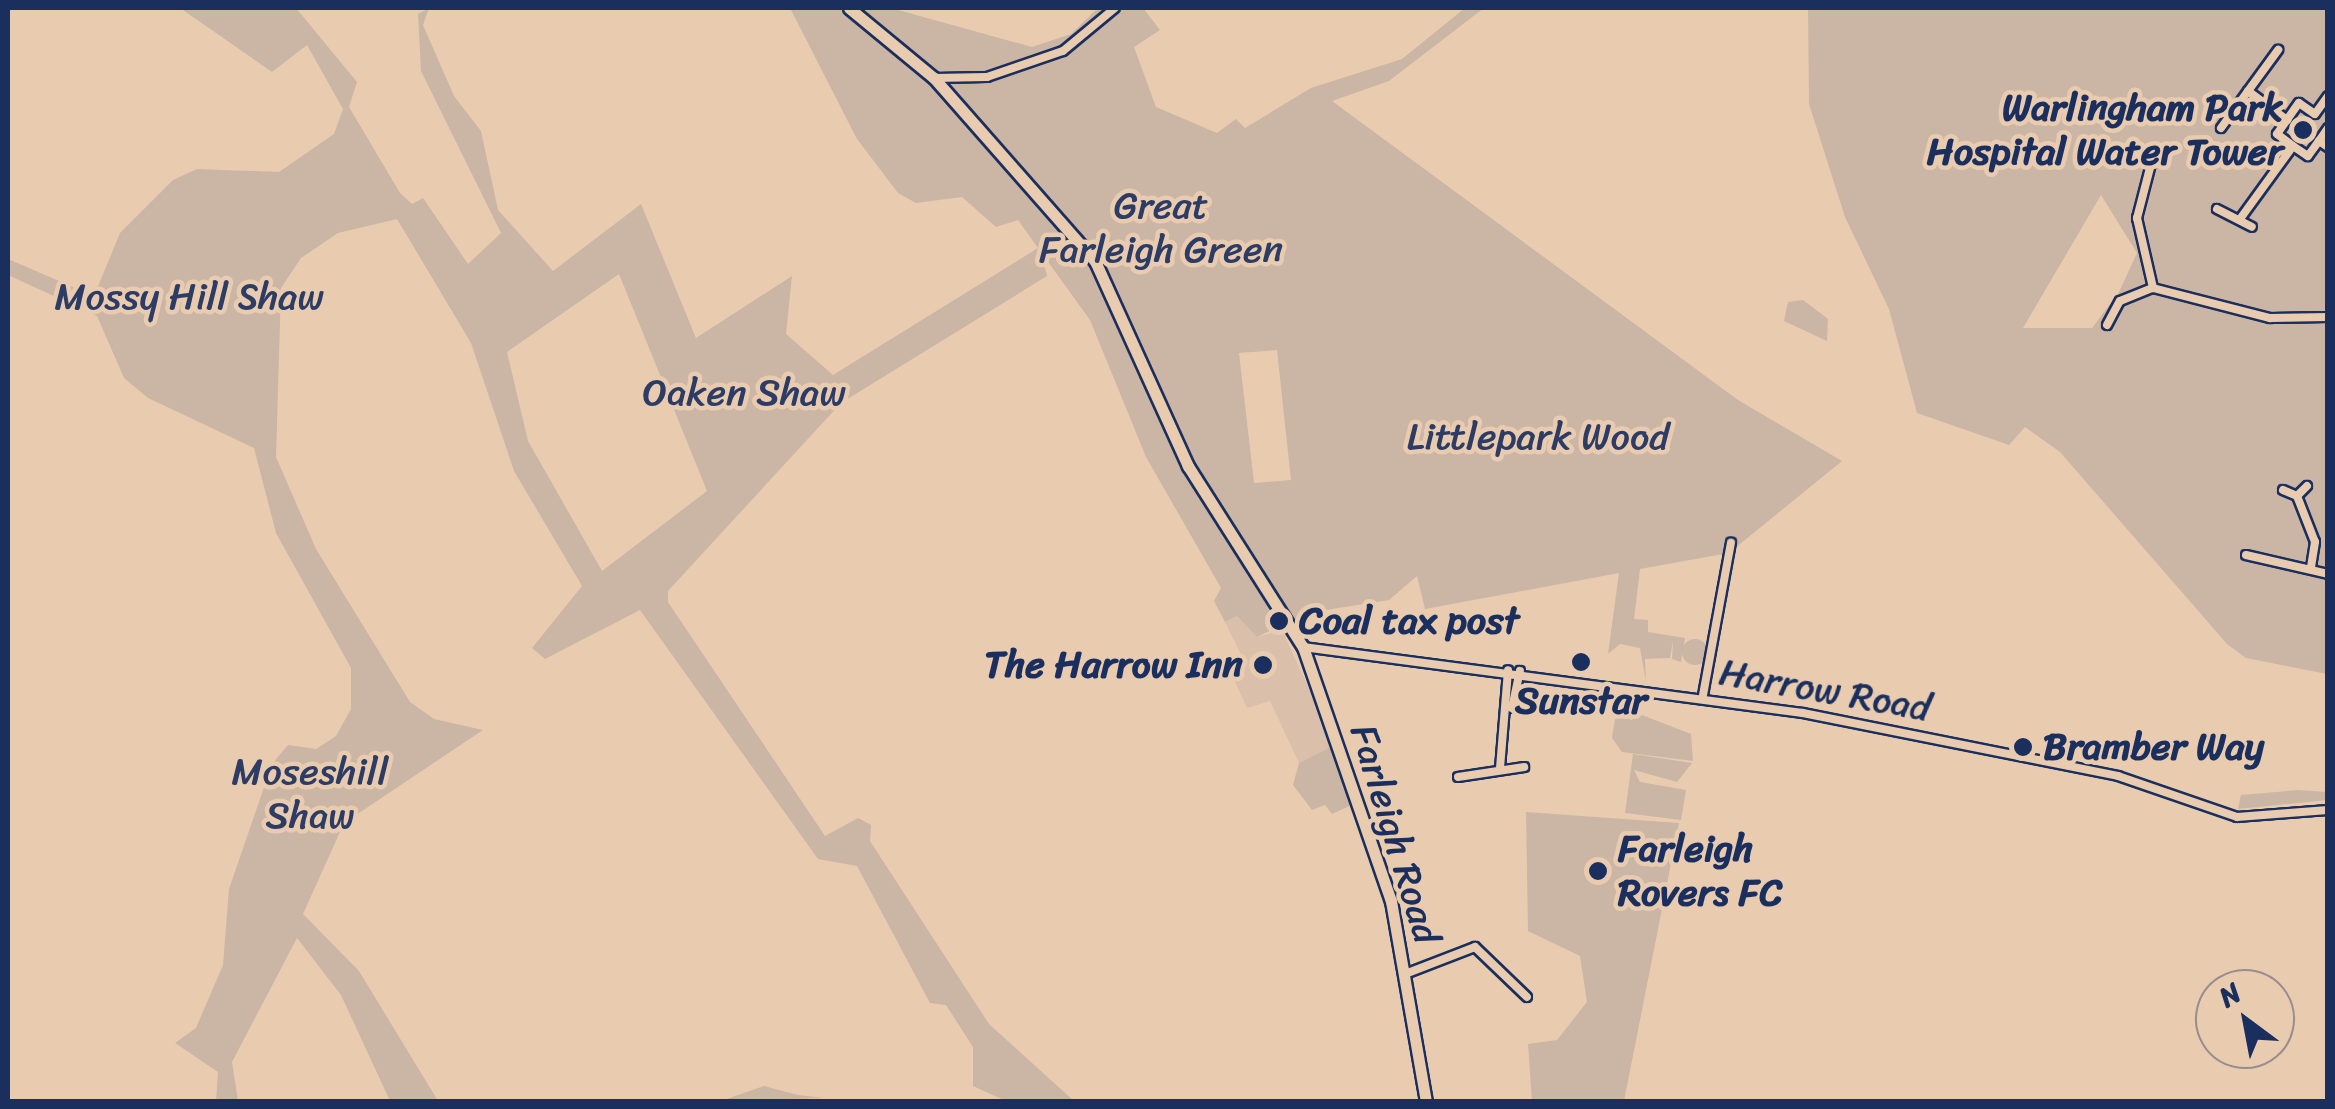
<!DOCTYPE html>
<style>
body{margin:0}
#map{position:relative;width:2335px;height:1109px;overflow:hidden;background:#e9ccb0;font-family:Sriracha,sans-serif}
div>[style]{position:absolute}
.built>*{inset:0;background:#dac0aa}
.green>*{inset:0;background:#cbb5a4}
.round{border-radius:50%}
.roads{filter:drop-shadow(2px 0 #1b2f5e) drop-shadow(-2px 0 #1b2f5e) drop-shadow(0 2px #1b2f5e) drop-shadow(0 -2px #1b2f5e)}
.street>*{height:8px;margin:-4px;padding:0 4px;transform-origin:4px;border-radius:4px;background:#e9ccb0}
.secondary>*{height:11px;margin:-5.5px;padding:0 5.5px;transform-origin:5.5px;border-radius:5.5px;background:#e9ccb0}
.dots>*{width:28px;height:28px;translate:-50% -50%;box-sizing:border-box;border:5px solid #e9ccb0;border-radius:50%}
span{translate:-50% -50%;white-space:nowrap;text-align:center;line-height:1.15;-webkit-text-stroke:9px #e9ccb0;paint-order:stroke}
.poi-label{font-size:38px;color:#1b2f5e;font-weight:700}
.right{translate:-100% -50%;text-align:right}
.left{translate:0 -50%;text-align:left}
.park-label{font-size:38px;color:#2d3c65}
.street-label{font-size:38px;color:#1b2f5e}
.frame{position:absolute;inset:0;border:10px solid #1b2f5e;pointer-events:none}
.north{position:absolute;left:2195px;top:969px;width:100px;height:100px;box-sizing:border-box;background:#e9ccb0;border:2px solid #978d8f;border-radius:50%;rotate:328deg;font-size:28px;font-weight:700;line-height:40px;text-align:center;color:#1b2f5e}
.north::after{content:'';display:block;margin:auto;width:35px;height:45px;background:#1b2f5e;clip-path:polygon(50% 0,100% 100%,50% 72%,0 100%)}
</style>
<div id="map">
<div class="built">
<div style="clip-path:polygon(1237px 616px,1257px 637px,1282px 630px,1335px 745px,1299px 763px,1270px 701px,1247px 708px,1228px 667px,1243px 659px,1225px 622px)"></div>
</div>
<div class="green">
<div style="clip-path:polygon(evenodd,180px 8px,296px 8px,357px 82px,349px 107px,400px 193px,412px 204px,423px 198px,468px 264px,501px 233px,421px 71px,418px 14px,429px 8px,423px 25px,454px 96px,481px 131px,498px 210px,553px 271px,641px 204px,696px 338px,792px 276px,786px 334px,833px 375px,1038px 248px,1018px 220px,996px 227px,962px 197px,916px 203px,898px 193px,857px 139px,790px 8px,891px 8px,1032px 47px,1071px 34px,1098px 8px,1143px 8px,1160px 30px,1134px 47px,1156px 107px,1217px 133px,1236px 119px,1245px 128px,1311px 88px,1402px 59px,1465px 8px,1484px 8px,1389px 81px,1332px 101px,1738px 400px,1842px 461px,1729px 553px,1640px 569px,1634px 619px,1648px 620px,1648px 632px,1685px 638px,1681px 662px,1672px 659px,1673px 640px,1670px 658px,1645px 659px,1646px 682px,1640px 648px,1620px 644px,1608px 654px,1619px 573px,1425px 609px,1417px 576px,1389px 600px,1307px 613px,1257px 637px,1237px 616px,1225px 622px,1214px 601px,1221px 588px,1146px 457px,1090px 320px,1041px 252px,1047px 276px,841px 403px,668px 591px,668px 602px,825px 836px,858px 818px,871px 825px,870px 841px,989px 1024px,1074px 1101px,1006px 1101px,973px 1086px,973px 1047px,946px 1005px,930px 1003px,857px 866px,818px 859px,640px 610px,545px 659px,532px 648px,582px 586px,514px 471px,471px 343px,397px 219px,338px 233px,301px 258px,281px 288px,276px 457px,316px 549px,410px 702px,434px 719px,483px 730px,344px 823px,303px 914px,359px 971px,438px 1101px,390px 1101px,341px 995px,297px 938px,232px 1062px,238px 1101px,216px 1101px,218px 1072px,175px 1043px,196px 1028px,223px 965px,229px 889px,272px 764px,288px 745px,316px 749px,336px 736px,351px 709px,351px 668px,276px 533px,254px 448px,148px 398px,124px 378px,97px 316px,8px 275px,8px 259px,94px 296px,120px 233px,173px 180px,197px 169px,279px 172px,334px 134px,343px 109px,307px 45px,272px 72px,180px 8px,619px 274px,707px 491px,602px 571px,528px 441px,507px 352px,619px 274px,180px 8px,1277px 350px,1291px 480px,1254px 483px,1239px 353px,1277px 350px)"></div>
<div style="clip-path:polygon(evenodd,1808px 8px,2327px 8px,2327px 674px,2246px 658px,2227px 644px,2060px 452px,2025px 427px,2009px 445px,1917px 413px,1889px 309px,1845px 217px,1809px 104px,1808px 8px,2101px 195px,2137px 253px,2119px 292px,2092px 328px,2023px 328px,2101px 195px)"></div>
<div style="clip-path:polygon(1803px 300px,1828px 319px,1827px 341px,1784px 321px,1788px 302px)"></div>
<div class="round" style="left:1682px;top:639px;width:26px;height:26px"></div>
<div style="clip-path:polygon(1617px 706px,1631px 720px,1642px 715px,1691px 734px,1693px 761px,1622px 752px,1612px 738px)"></div>
<div style="clip-path:polygon(1335px 745px,1356px 803px,1332px 814px,1325px 805px,1312px 810px,1293px 785px,1299px 763px)"></div>
<div style="clip-path:polygon(1633px 754px,1692px 763px,1677px 782px,1634px 770px,1640px 782px,1686px 790px,1681px 820px,1625px 813px)"></div>
<div style="clip-path:polygon(2298px 790px,2327px 792px,2327px 800px,2238px 809px,2241px 795px)"></div>
<div style="clip-path:polygon(1526px 812px,1679px 823px,1624px 1101px,1532px 1101px,1528px 1044px,1557px 1040px,1587px 1002px,1580px 956px,1528px 931px)"></div>
<div style="clip-path:polygon(764px 1086px,798px 1095px,824px 1098px,721px 1101px)"></div>
</div>
<div class="roads">
<div class="street">
<div style="left:934px;top:78px;width:53px;rotate:-1.1deg"></div>
<div style="left:987px;top:77px;width:80px;rotate:-18.9deg"></div>
<div style="left:1063px;top:51px;width:67px;rotate:-39.6deg"></div>
<div style="left:2248px;top:91px;width:49px;rotate:36.6deg"></div>
<div style="left:2221px;top:128px;width:97px;rotate:-53.8deg"></div>
<div style="left:2319px;top:141px;width:16px;rotate:-55deg"></div>
<div style="left:2293px;top:146px;width:18px;rotate:34deg"></div>
<div style="left:2308px;top:156px;width:19px;rotate:-54deg"></div>
<div style="left:2319px;top:141px;width:11px;rotate:34deg"></div>
<div style="left:2151px;top:164px;width:56px;rotate:104.5deg"></div>
<div style="left:2137px;top:218px;width:72px;rotate:77.1deg"></div>
<div style="left:2217px;top:209px;width:39px;rotate:27deg"></div>
<div style="left:2240px;top:219px;width:90px;rotate:-54deg"></div>
<div style="left:2293px;top:146px;width:20px;rotate:-143deg"></div>
<div style="left:2277px;top:134px;width:38px;rotate:-55deg"></div>
<div style="left:2299px;top:103px;width:19px;rotate:35deg"></div>
<div style="left:2315px;top:114px;width:22px;rotate:-54deg"></div>
<div style="left:2107px;top:325px;width:27px;rotate:-62deg"></div>
<div style="left:2120px;top:301px;width:35px;rotate:-22deg"></div>
<div style="left:2153px;top:288px;width:121px;rotate:14.4deg"></div>
<div style="left:2270px;top:318px;width:58px;rotate:-1deg"></div>
<div style="left:2307px;top:486px;width:14px;rotate:135deg"></div>
<div style="left:2297px;top:496px;width:49px;rotate:68.6deg"></div>
<div style="left:2315px;top:542px;width:25px;rotate:99deg"></div>
<div style="left:2283px;top:490px;width:15px;rotate:23deg"></div>
<div style="left:2246px;top:555px;width:84px;rotate:13deg"></div>
<div style="left:1303px;top:647px;width:504px;rotate:7.52deg"></div>
<div style="left:1803px;top:713px;width:321px;rotate:11.3deg"></div>
<div style="left:2118px;top:776px;width:126px;rotate:19deg"></div>
<div style="left:2237px;top:817px;width:91px;rotate:-4.4deg"></div>
<div style="left:1703px;top:695px;width:155px;rotate:-79.6deg"></div>
<div style="left:1512px;top:708px;width:38px;rotate:-78deg"></div>
<div style="left:1500px;top:768px;width:98px;rotate:-85.3deg"></div>
<div style="left:1458px;top:777px;width:67px;rotate:-8.6deg"></div>
<div style="left:1405px;top:974px;width:75px;rotate:-21.1deg"></div>
<div style="left:1475px;top:947px;width:72px;rotate:43.9deg"></div>
</div>
<div class="secondary">
<div style="left:849px;top:8px;width:110px;rotate:39.5deg"></div>
<div style="left:934px;top:78px;width:244px;rotate:48.7deg"></div>
<div style="left:1095px;top:261px;width:225px;rotate:65.6deg"></div>
<div style="left:1188px;top:466px;width:214px;rotate:57.6deg"></div>
<div style="left:1303px;top:647px;width:269px;rotate:70.9deg"></div>
<div style="left:1391px;top:901px;width:204px;rotate:80.1deg"></div>
</div>
</div>
<div class="dots">
<div style="left:2303px;top:130px;background:#1b2f5e"></div>
<div style="left:1279px;top:621px;background:#1b2f5e"></div>
<div style="left:1581px;top:662px;background:#1b2f5e"></div>
<div style="left:1263px;top:665px;background:#1b2f5e"></div>
<div style="left:2023px;top:747px;background:#1b2f5e"></div>
<div style="left:1598px;top:871px;background:#1b2f5e"></div>
</div>
<div class="poi-label">
<span class="right" style="left:2283px;top:130px">Warlingham Park<br>Hospital Water Tower</span>
<span class="left" style="left:1299px;top:621px">Coal tax post</span>
<span class="right" style="left:1243px;top:665px">The Harrow Inn</span>
<span style="left:1581px;top:701px">Sunstar</span>
<span class="left" style="left:2043px;top:747px">Bramber Way</span>
<span class="left" style="left:1618px;top:871px">Farleigh<br>Rovers FC</span>
</div>
<div class="park-label">
<span style="left:1161px;top:228px">Great<br>Farleigh Green</span>
<span style="left:189px;top:297px">Mossy Hill Shaw</span>
<span style="left:744px;top:393px">Oaken Shaw</span>
<span style="left:1538px;top:437px">Littlepark Wood</span>
<span style="left:310px;top:794px">Moseshill<br>Shaw</span>
</div>
<div class="street-label">
<span style="left:1825px;top:690px;rotate:10deg">Harrow Road</span>
<span style="left:1395px;top:834px;rotate:73deg">Farleigh Road</span>
</div>
<div class="frame"></div>
<div class="north">N</div>
</div>
